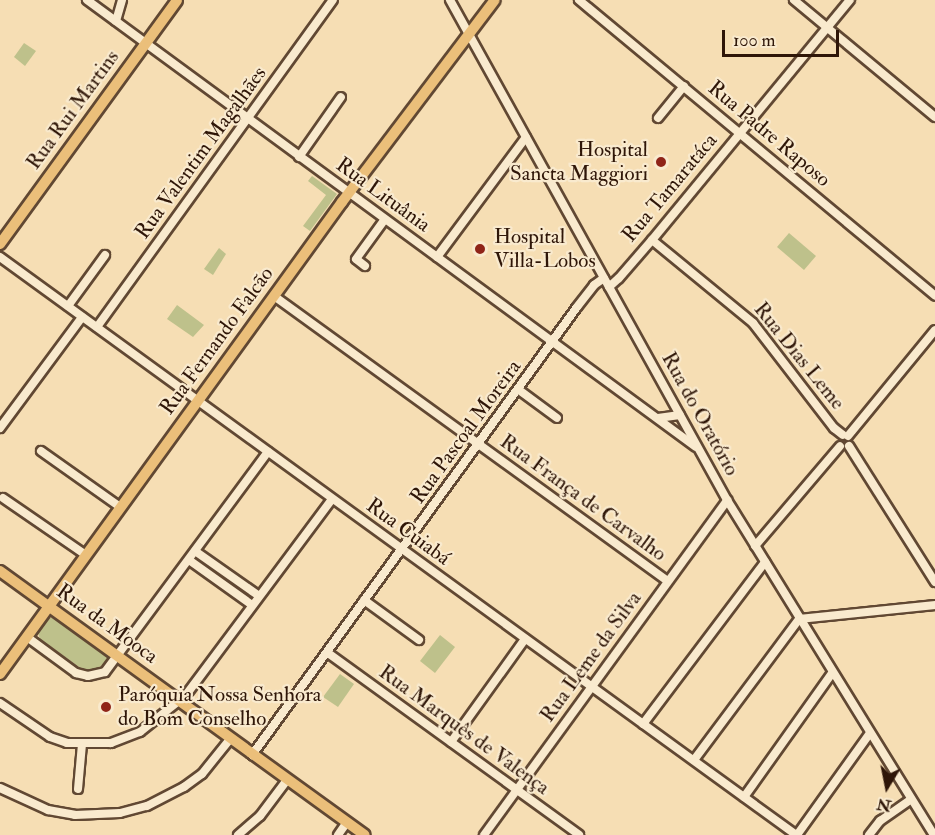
<!DOCTYPE html>
<meta charset="utf-8">
<style>
body{margin:0}
#map{position:relative;width:935px;height:835px;overflow:hidden;background:#f6deb4;font-family:"IM FELL Double Pica",serif}
div>[style]{position:absolute}
.green>*{inset:0;background:#bec18b}
.roads{filter:drop-shadow(2px 0 #614833) drop-shadow(-2px 0 #614833) drop-shadow(0 2px #614833) drop-shadow(0 -2px #614833)}
.minor>*{height:8px;margin:-4px;padding:0 4px;transform-origin:4px;border-radius:4px;background:#f9eace}
.major>*{height:10px;margin:-5px;padding:0 5px;transform-origin:5px;border-radius:5px;background:#ebbf7a}
.dots>*{width:16px;height:16px;translate:-50% -50%;box-sizing:border-box;border:3px solid #f9eace;border-radius:50%}
span{translate:-50% -50%;white-space:nowrap;text-align:center;line-height:1.15;-webkit-text-stroke:4.5px #f9eace;paint-order:stroke}
.street-label{font-size:21px;color:#2f1608}
.poi-label{font-size:21px;color:#2f1608}
.right{translate:-100% -50%;text-align:right}
.left{translate:0 -50%;text-align:left}
.north{position:absolute;left:857px;top:757px;width:60px;height:60px;-webkit-text-stroke:4px #f9eace;paint-order:stroke;rotate:190deg;font-size:16px;font-weight:700;line-height:24px;text-align:center;color:#2f1608}
.north::after{content:'';display:block;margin:auto;width:21px;height:27px;background:#2f1608;clip-path:polygon(50% 0,100% 100%,50% 72%,0 100%)}
.scale{position:absolute;left:722px;top:30px;width:117px;height:27px;box-sizing:border-box;border:3px solid #2f1608;border-top:0;padding-left:8px;font-size:18px;line-height:21px;white-space:nowrap;color:#2f1608;-webkit-text-stroke:4px #f9eace;paint-order:stroke}
</style>
<div id="map">
<div class="green">
<div style="clip-path:polygon(24px 43px,36px 51px,25px 66px,14px 57px)"></div>
<div style="clip-path:polygon(312px 176px,337px 194px,310px 231px,303px 226px,326px 195px,308px 181px)"></div>
<div style="clip-path:polygon(789px 233px,816px 256px,804px 270px,777px 247px)"></div>
<div style="clip-path:polygon(219px 248px,226px 254px,213px 275px,204px 269px)"></div>
<div style="clip-path:polygon(177px 305px,204px 325px,193px 337px,167px 319px)"></div>
<div style="clip-path:polygon(48px 618px,53px 618px,78px 636px,109px 658px,109px 662px,93px 670px,82px 669px,40px 639px,38px 633px)"></div>
<div style="clip-path:polygon(440px 635px,455px 647px,435px 673px,420px 661px)"></div>
<div style="clip-path:polygon(340px 674px,354px 684px,338px 707px,323px 697px)"></div>
</div>
<div class="roads">
<div class="minor">
<div style="left:87px;top:0;width:755px;rotate:36.28deg"></div>
<div style="left:450px;top:0;width:572px;rotate:61.01deg"></div>
<div style="left:727px;top:500px;width:394px;rotate:58.3deg"></div>
<div style="left:579px;top:0;width:463px;rotate:39.7deg"></div>
<div style="left:794px;top:0;width:183px;rotate:39.7deg"></div>
<div style="left:116px;top:21px;width:22px;rotate:-74deg"></div>
<div style="left:658px;top:118px;width:41px;rotate:-50.9deg"></div>
<div style="left:299px;top:157px;width:73px;rotate:-55deg"></div>
<div style="left:652px;top:240px;width:131px;rotate:39.4deg"></div>
<div style="left:753px;top:323px;width:133px;rotate:52.4deg"></div>
<div style="left:834px;top:428px;width:11px;rotate:38deg"></div>
<div style="left:0;top:257px;width:984px;rotate:35.98deg"></div>
<div style="left:437px;top:257px;width:149px;rotate:-53.4deg"></div>
<div style="left:365px;top:266px;width:11px;rotate:-142deg"></div>
<div style="left:356px;top:259px;width:49px;rotate:-54.1deg"></div>
<div style="left:609px;top:287px;width:13px;rotate:-42deg"></div>
<div style="left:619px;top:278px;width:50px;rotate:-49deg"></div>
<div style="left:652px;top:240px;width:311px;rotate:-50.5deg"></div>
<div style="left:274px;top:296px;width:485px;rotate:35.9deg"></div>
<div style="left:68px;top:306px;width:63px;rotate:-54deg"></div>
<div style="left:97px;top:327px;width:403px;rotate:-54.2deg"></div>
<div style="left:519px;top:390px;width:47px;rotate:36.4deg"></div>
<div style="left:658px;top:418px;width:22px;rotate:-8deg"></div>
<div style="left:0;top:428px;width:138px;rotate:-53.5deg"></div>
<div style="left:848px;top:436px;width:137px;rotate:-50.6deg"></div>
<div style="left:849px;top:446px;width:161px;rotate:57.7deg"></div>
<div style="left:41px;top:451px;width:97px;rotate:35.3deg"></div>
<div style="left:3px;top:498px;width:101px;rotate:34.5deg"></div>
<div style="left:755px;top:546px;width:131px;rotate:-49.6deg"></div>
<div style="left:195px;top:551px;width:78px;rotate:35.1deg"></div>
<div style="left:189px;top:560px;width:77px;rotate:35.5deg"></div>
<div style="left:364px;top:600px;width:68px;rotate:36deg"></div>
<div style="left:27px;top:637px;width:61px;rotate:36.3deg"></div>
<div style="left:76px;top:673px;width:12px;rotate:14deg"></div>
<div style="left:88px;top:676px;width:17px;rotate:-13deg"></div>
<div style="left:105px;top:672px;width:274px;rotate:-53.5deg"></div>
<div style="left:328px;top:653px;width:310px;rotate:35.9deg"></div>
<div style="left:0;top:703px;width:60px;rotate:34.2deg"></div>
<div style="left:50px;top:737px;width:18px;rotate:19deg"></div>
<div style="left:67px;top:743px;width:44px"></div>
<div style="left:111px;top:743px;width:31px;rotate:-21deg"></div>
<div style="left:140px;top:732px;width:59px;rotate:-38.8deg"></div>
<div style="left:186px;top:695px;width:244px;rotate:-53.3deg"></div>
<div style="left:643px;top:724px;width:203px;rotate:-53deg"></div>
<div style="left:451px;top:742px;width:127px;rotate:-54.3deg"></div>
<div style="left:252px;top:755px;width:553px;rotate:-54.04deg"></div>
<div style="left:577px;top:307px;width:28px;rotate:-52deg"></div>
<div style="left:594px;top:285px;width:12px;rotate:-35deg"></div>
<div style="left:694px;top:760px;width:176px;rotate:-53.3deg"></div>
<div style="left:799px;top:619px;width:137px;rotate:-5.9deg"></div>
<div style="left:0;top:788px;width:53px;rotate:24.6deg"></div>
<div style="left:48px;top:810px;width:27px;rotate:10deg"></div>
<div style="left:75px;top:815px;width:45px;rotate:-2.5deg"></div>
<div style="left:120px;top:813px;width:28px;rotate:-15deg"></div>
<div style="left:147px;top:806px;width:42px;rotate:-27.2deg"></div>
<div style="left:184px;top:787px;width:22px;rotate:-36deg"></div>
<div style="left:202px;top:774px;width:45px;rotate:-51.3deg"></div>
<div style="left:78px;top:789px;width:45px;rotate:-84.9deg"></div>
<div style="left:744px;top:797px;width:152px;rotate:-54.6deg"></div>
<div style="left:238px;top:835px;width:29px;rotate:-41deg"></div>
<div style="left:260px;top:816px;width:45px;rotate:-53.1deg"></div>
<div style="left:338px;top:835px;width:16px;rotate:-55deg"></div>
<div style="left:484px;top:835px;width:414px;rotate:-54deg"></div>
<div style="left:797px;top:835px;width:125px;rotate:-54.4deg"></div>
<div style="left:869px;top:835px;width:18px;rotate:-52deg"></div>
<div style="left:880px;top:821px;width:38px;rotate:-35deg"></div>
</div>
<div class="major">
<div style="left:0;top:244px;width:301px;rotate:-54deg"></div>
<div style="left:0;top:571px;width:450px;rotate:35.9deg"></div>
<div style="left:0;top:674px;width:583px;rotate:-54.07deg"></div>
<div style="left:342px;top:202px;width:253px;rotate:-52.9deg"></div>
</div>
</div>
<div class="dots">
<div style="left:661px;top:162px;background:#8f2418"></div>
<div style="left:480px;top:249px;background:#8f2418"></div>
<div style="left:106px;top:707px;background:#8f2418"></div>
</div>
<div class="street-label">
<span style="left:73px;top:110px;rotate:-54deg">Rua Rui Martins</span>
<span style="left:769px;top:134px;rotate:40deg">Rua Padre Raposo</span>
<span style="left:201px;top:153px;rotate:-54deg">Rua Valentim Magalhães</span>
<span style="left:670px;top:188px;rotate:-50deg">Rua Tamaratáca</span>
<span style="left:383px;top:195px;rotate:36deg">Rua Lituânia</span>
<span style="left:217px;top:341px;rotate:-54deg">Rua Fernando Falcão</span>
<span style="left:799px;top:356px;rotate:51deg">Rua Dias Leme</span>
<span style="left:700px;top:414px;rotate:61deg">Rua do Oratório</span>
<span style="left:466px;top:432px;rotate:-54deg">Rua Pascoal Moreira</span>
<span style="left:583px;top:498px;rotate:36deg">Rua França de Carvalho</span>
<span style="left:408px;top:532px;rotate:36deg">Rua Cuiabá</span>
<span style="left:107px;top:624px;rotate:36deg">Rua da Mooca</span>
<span style="left:591px;top:657px;rotate:-54deg">Rua Leme da Silva</span>
<span style="left:464px;top:730px;rotate:36deg">Rua Marquês de Valença</span>
</div>
<div class="poi-label">
<span class="right" style="left:648px;top:162px">Hospital<br>Sancta Maggiori</span>
<span class="left" style="left:494px;top:249px">Hospital<br>Villa-Lobos</span>
<span class="left" style="left:118px;top:707px">Paróquia Nossa Senhora<br>do Bom Conselho</span>
</div>
<div class="north">N</div>
<div class="scale">100 m</div>
</div>
